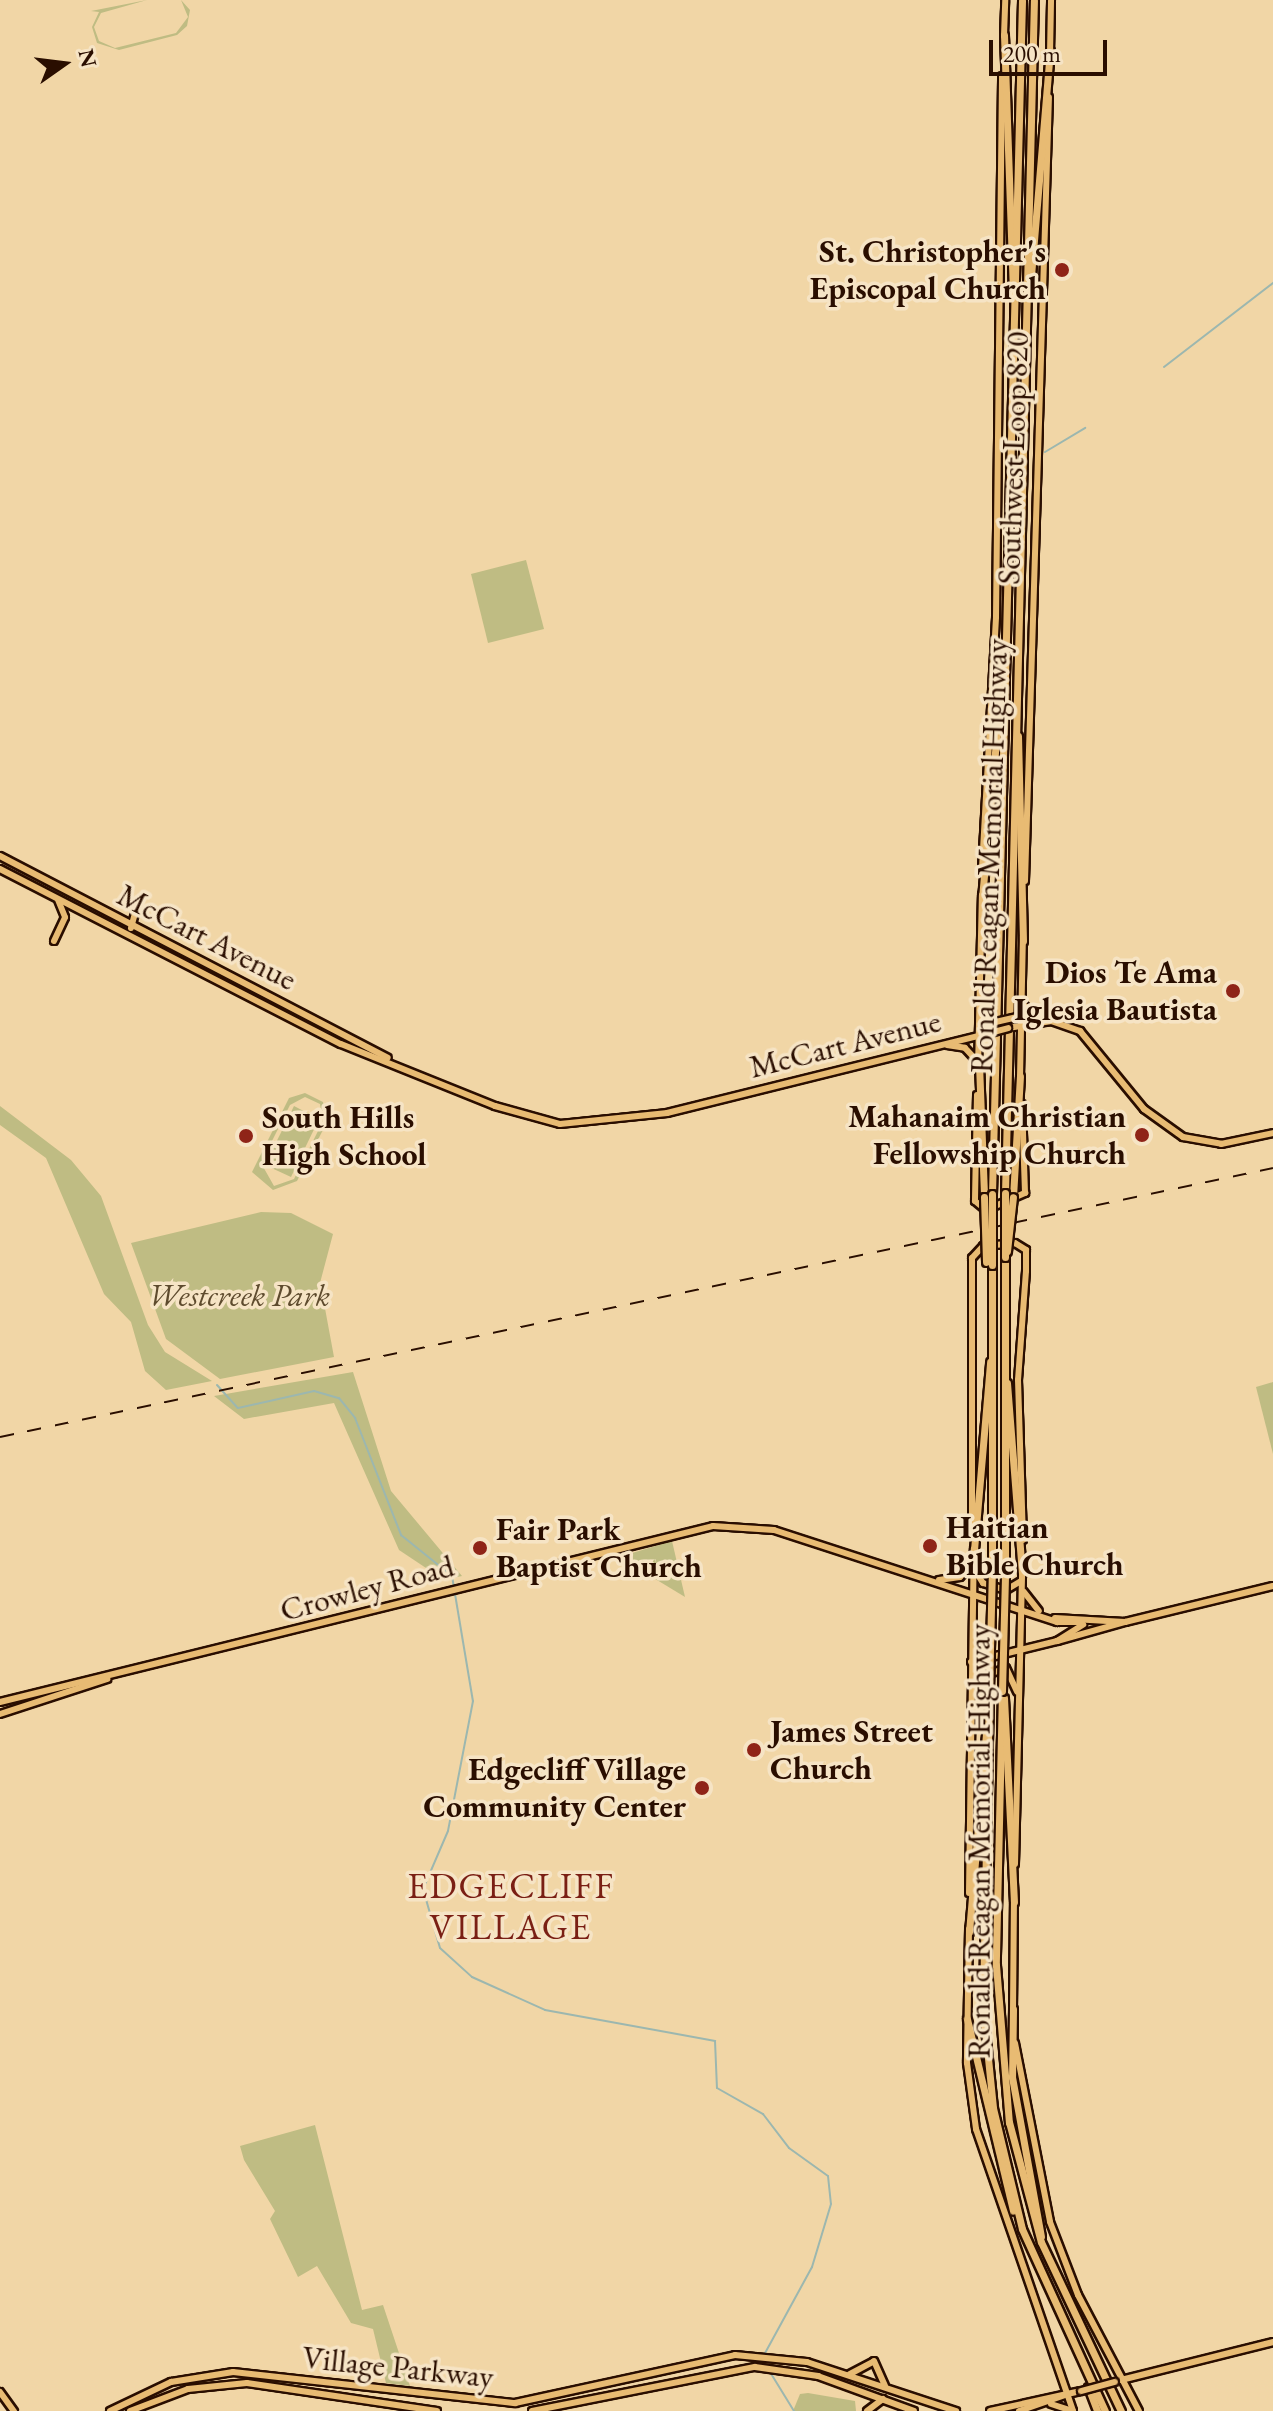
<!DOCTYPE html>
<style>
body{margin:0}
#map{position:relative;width:1273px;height:2411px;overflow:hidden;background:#f1d6a6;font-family:"EB Garamond",serif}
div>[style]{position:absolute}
.green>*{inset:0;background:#bfbc83}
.stream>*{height:2px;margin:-1px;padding:0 1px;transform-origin:1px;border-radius:1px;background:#9cb7af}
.roads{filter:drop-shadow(2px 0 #2a0e00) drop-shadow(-2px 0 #2a0e00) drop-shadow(0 2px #2a0e00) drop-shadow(0 -2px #2a0e00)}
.major>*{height:6px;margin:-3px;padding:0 3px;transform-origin:3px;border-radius:3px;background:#e8bb73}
.highway>*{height:7px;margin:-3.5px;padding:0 3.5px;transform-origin:3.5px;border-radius:3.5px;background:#e8bb73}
.rail>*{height:2px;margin-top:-1px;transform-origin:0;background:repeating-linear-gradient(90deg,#2a0e00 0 14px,transparent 0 28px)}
.bridges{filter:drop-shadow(2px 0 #2a0e00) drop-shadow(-2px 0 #2a0e00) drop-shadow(0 2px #2a0e00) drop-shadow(0 -2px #2a0e00)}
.major-bridge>*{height:6px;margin:-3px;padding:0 3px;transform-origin:3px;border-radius:3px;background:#e8bb73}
.highway-bridge>*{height:7px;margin:-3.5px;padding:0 3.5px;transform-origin:3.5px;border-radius:3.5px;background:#e8bb73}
.dots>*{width:22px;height:22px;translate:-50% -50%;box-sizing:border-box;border:4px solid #f6e4c5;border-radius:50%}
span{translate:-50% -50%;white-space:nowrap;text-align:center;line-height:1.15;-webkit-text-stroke:7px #f6e4c5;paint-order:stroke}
.poi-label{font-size:32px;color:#2a0e00;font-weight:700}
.right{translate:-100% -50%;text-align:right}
.left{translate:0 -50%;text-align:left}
.street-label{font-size:32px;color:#2a0e00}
.park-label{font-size:32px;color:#5e4b2e;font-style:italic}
.quarter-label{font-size:36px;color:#7a1f14;letter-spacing:2px}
.north{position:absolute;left:24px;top:24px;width:80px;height:80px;-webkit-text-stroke:6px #f6e4c5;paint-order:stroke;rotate:76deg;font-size:22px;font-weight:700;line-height:32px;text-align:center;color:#2a0e00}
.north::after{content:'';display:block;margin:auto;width:28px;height:36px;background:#2a0e00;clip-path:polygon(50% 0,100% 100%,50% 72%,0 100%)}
.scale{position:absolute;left:989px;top:40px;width:118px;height:36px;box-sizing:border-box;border:4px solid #2a0e00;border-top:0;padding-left:10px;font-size:24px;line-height:28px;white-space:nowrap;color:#2a0e00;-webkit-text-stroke:6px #f6e4c5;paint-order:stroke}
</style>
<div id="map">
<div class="green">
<div style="clip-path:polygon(147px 0,101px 13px,94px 27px,99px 41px,115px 48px,176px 33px,188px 17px,181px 0,190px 10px,187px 26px,177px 35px,119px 50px,97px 43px,92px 27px,99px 12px,91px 11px)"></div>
<div style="clip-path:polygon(526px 560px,544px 629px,488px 643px,471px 574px)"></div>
<div style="clip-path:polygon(evenodd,305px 1093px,323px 1102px,327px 1122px,297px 1181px,273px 1190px,252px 1172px,289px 1098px,305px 1093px,305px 1097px,320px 1104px,323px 1121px,294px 1179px,274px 1186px,261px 1163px,290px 1105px,305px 1097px)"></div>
<div style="clip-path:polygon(0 1106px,71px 1160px,101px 1196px,148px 1325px,165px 1352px,212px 1381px,166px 1390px,145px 1371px,131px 1322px,104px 1294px,46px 1158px,0 1125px)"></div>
<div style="clip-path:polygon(294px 1106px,319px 1119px,291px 1177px,265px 1165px)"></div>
<div style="clip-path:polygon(261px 1212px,291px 1213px,333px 1234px,316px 1298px,324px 1303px,334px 1357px,220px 1379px,166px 1339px,131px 1243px)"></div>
<div style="clip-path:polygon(353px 1372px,391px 1491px,462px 1576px,444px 1580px,399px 1550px,334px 1403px,244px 1419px,214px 1396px)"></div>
<div style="clip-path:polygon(1273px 1382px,1273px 1454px,1256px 1387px)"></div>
<div style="clip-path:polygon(672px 1541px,685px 1597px,619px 1557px)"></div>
<div style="clip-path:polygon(315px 2125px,362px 2310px,383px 2305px,410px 2386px,386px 2383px,373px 2329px,351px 2323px,317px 2266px,298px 2277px,270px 2219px,275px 2211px,244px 2160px,240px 2146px)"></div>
<div style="clip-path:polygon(808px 2393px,855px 2401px,856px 2411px,793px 2411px,800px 2394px)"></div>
</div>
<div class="stream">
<div style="left:1164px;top:367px;width:138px;rotate:-37.6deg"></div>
<div style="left:1045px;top:452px;width:47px;rotate:-31deg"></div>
<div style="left:217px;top:1385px;width:31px;rotate:48deg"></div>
<div style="left:238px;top:1408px;width:78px;rotate:-12.6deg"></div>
<div style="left:314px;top:1391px;width:26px;rotate:16deg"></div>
<div style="left:339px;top:1398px;width:26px;rotate:51deg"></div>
<div style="left:355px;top:1418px;width:126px;rotate:68.5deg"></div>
<div style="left:401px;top:1535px;width:65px;rotate:38.8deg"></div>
<div style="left:452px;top:1576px;width:127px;rotate:80.5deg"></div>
<div style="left:473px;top:1701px;width:132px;rotate:100.9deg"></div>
<div style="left:448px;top:1831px;width:63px;rotate:113.3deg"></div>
<div style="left:423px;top:1889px;width:61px;rotate:73.9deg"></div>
<div style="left:440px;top:1948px;width:43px;rotate:42.2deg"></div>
<div style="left:472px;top:1977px;width:80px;rotate:24.3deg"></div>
<div style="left:545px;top:2010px;width:173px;rotate:10.3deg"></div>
<div style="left:715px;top:2041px;width:47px;rotate:87.6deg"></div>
<div style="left:717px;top:2088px;width:53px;rotate:29.5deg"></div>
<div style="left:763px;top:2114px;width:43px;rotate:52.6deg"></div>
<div style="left:789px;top:2148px;width:48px;rotate:35.7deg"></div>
<div style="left:828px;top:2176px;width:28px;rotate:84deg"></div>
<div style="left:831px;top:2204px;width:66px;rotate:106.8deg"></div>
<div style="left:812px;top:2267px;width:100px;rotate:118.6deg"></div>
<div style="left:770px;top:2372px;width:46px;rotate:58.4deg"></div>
</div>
<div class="roads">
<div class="major">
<div style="left:1004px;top:36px;width:36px;rotate:-88deg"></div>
<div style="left:1050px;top:54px;width:54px;rotate:-88.9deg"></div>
<div style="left:0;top:856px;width:437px;rotate:27.5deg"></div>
<div style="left:982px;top:868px;width:251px;rotate:-86.8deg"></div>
<div style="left:996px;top:617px;width:541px;rotate:-89.36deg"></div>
<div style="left:0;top:869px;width:383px;rotate:27.2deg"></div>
<div style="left:341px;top:1044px;width:166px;rotate:21.9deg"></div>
<div style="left:495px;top:1106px;width:67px;rotate:15.5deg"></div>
<div style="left:560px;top:1124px;width:108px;rotate:-5.9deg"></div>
<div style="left:667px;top:1113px;width:321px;rotate:-13.9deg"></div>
<div style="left:1025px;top:881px;width:784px;rotate:-88.25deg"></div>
<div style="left:131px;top:928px;width:20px;rotate:-75deg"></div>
<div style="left:54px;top:941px;width:26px;rotate:-65deg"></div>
<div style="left:65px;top:917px;width:18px;rotate:-112deg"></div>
<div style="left:1022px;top:1003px;width:24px;rotate:45deg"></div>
<div style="left:1050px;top:1019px;width:28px;rotate:-15deg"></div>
<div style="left:1008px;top:1028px;width:44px;rotate:-9.2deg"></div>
<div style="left:1051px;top:1021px;width:31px;rotate:19deg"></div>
<div style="left:1080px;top:1031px;width:101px;rotate:50.6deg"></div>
<div style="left:1144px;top:1109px;width:48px;rotate:35.7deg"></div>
<div style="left:1183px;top:1137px;width:39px;rotate:10deg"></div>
<div style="left:1221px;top:1144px;width:53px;rotate:-11.9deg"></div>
<div style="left:947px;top:1045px;width:18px;rotate:9deg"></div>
<div style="left:965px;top:1048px;width:18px;rotate:47deg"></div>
<div style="left:978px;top:1068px;width:173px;rotate:-88.7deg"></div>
<div style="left:1020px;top:1077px;width:141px;rotate:-88.8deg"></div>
<div style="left:977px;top:1095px;width:106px;rotate:91.1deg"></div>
<div style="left:975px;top:1201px;width:14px;rotate:39deg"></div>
<div style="left:986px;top:1210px;width:43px;rotate:-23.6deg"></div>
<div style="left:1025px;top:1193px;width:89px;rotate:-91.9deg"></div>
<div style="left:972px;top:1534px;width:276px;rotate:-90deg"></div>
<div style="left:972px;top:1258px;width:16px;rotate:-47deg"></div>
<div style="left:983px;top:1246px;width:32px;rotate:-5deg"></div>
<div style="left:1015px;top:1243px;width:13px;rotate:32deg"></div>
<div style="left:1026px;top:1250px;width:21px;rotate:90deg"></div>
<div style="left:1026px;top:1271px;width:109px;rotate:94.2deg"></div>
<div style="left:1018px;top:1380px;width:160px;rotate:88.2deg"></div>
<div style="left:976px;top:1572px;width:13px;rotate:58deg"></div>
<div style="left:983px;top:1583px;width:24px;rotate:17deg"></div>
<div style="left:1006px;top:1590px;width:17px;rotate:-31deg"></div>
<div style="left:939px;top:1580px;width:21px;rotate:-8deg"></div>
<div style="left:960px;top:1577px;width:18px;rotate:-45deg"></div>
<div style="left:1024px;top:1592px;width:24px;rotate:52deg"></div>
<div style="left:1055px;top:1618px;width:70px;rotate:3.3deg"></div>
<div style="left:1125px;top:1622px;width:152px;rotate:-13.7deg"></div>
<div style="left:1057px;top:1641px;width:71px;rotate:-15.6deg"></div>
<div style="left:971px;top:1662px;width:89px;rotate:-13.7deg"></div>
<div style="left:1057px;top:1641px;width:31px;rotate:-32deg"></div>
<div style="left:973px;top:1680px;width:35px;rotate:-20deg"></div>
<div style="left:1006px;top:1668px;width:26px;rotate:65deg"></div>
<div style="left:0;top:1702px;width:734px;rotate:-13.87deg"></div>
<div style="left:713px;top:1526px;width:61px;rotate:3.8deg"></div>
<div style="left:774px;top:1530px;width:298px;rotate:18deg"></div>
<div style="left:1057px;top:1622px;width:23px"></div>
<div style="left:0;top:1714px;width:113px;rotate:-18.1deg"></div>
<div style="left:1015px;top:1864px;width:293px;rotate:-88.6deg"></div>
<div style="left:969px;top:1893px;width:344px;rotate:-89.2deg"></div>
<div style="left:969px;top:1929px;width:134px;rotate:90.9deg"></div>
<div style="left:967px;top:2063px;width:67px;rotate:82.2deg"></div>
<div style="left:976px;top:2129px;width:298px;rotate:71deg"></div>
<div style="left:1013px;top:2011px;width:112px;rotate:-89.5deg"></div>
<div style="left:1015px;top:2043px;width:182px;rotate:78.9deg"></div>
<div style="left:1050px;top:2222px;width:78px;rotate:69deg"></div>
<div style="left:1078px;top:2295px;width:131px;rotate:62.3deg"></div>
<div style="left:850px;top:2374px;width:27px;rotate:-28deg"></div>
<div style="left:874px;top:2361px;width:27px;rotate:66deg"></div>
<div style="left:1121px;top:2380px;width:157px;rotate:-14deg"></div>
<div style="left:0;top:2392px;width:24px;rotate:54deg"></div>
<div style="left:1051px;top:2404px;width:23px;rotate:18deg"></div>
<div style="left:110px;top:2411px;width:68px;rotate:-25.4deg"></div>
<div style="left:171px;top:2382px;width:63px;rotate:-9.2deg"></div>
<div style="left:233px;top:2372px;width:284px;rotate:6.3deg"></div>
<div style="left:515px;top:2403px;width:225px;rotate:-12.3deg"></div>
<div style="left:735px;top:2355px;width:72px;rotate:5.6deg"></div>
<div style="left:807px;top:2362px;width:157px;rotate:18.2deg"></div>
<div style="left:130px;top:2411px;width:62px;rotate:-20.8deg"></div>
<div style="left:188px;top:2389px;width:59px;rotate:-5.8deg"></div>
<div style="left:247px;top:2383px;width:192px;rotate:8.4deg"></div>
<div style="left:532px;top:2411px;width:227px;rotate:-11.2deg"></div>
<div style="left:755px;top:2367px;width:64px;rotate:8.1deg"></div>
<div style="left:818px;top:2376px;width:102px;rotate:20deg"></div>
<div style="left:867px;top:2411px;width:20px;rotate:-37deg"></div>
<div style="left:990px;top:2411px;width:93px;rotate:-12.4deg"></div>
<div style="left:1019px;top:2411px;width:52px;rotate:-19.1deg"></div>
</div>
<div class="highway">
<div style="left:1004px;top:35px;width:253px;rotate:88deg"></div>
<div style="left:1031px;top:276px;width:226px;rotate:-85.2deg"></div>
<div style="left:1018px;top:736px;width:205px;rotate:88.6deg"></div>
<div style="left:982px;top:898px;width:235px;rotate:-84.9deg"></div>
<div style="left:979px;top:1064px;width:133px;rotate:87.8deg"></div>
<div style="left:1005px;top:1193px;width:1193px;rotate:-88.61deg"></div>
<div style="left:992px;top:1194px;width:1194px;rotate:-88.56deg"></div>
<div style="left:1013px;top:1197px;width:121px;rotate:-86.7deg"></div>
<div style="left:1007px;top:1383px;width:190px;rotate:85.5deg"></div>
<div style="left:974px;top:1550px;width:189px;rotate:-85.1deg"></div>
<div style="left:992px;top:1571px;width:306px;rotate:-90deg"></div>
<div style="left:1005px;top:1575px;width:318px;rotate:-90deg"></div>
<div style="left:989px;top:1690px;width:319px;rotate:91.1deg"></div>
<div style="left:983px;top:2009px;width:100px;rotate:84.2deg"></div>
<div style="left:993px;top:2108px;width:124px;rotate:76.5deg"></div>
<div style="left:1022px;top:2229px;width:200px;rotate:65.5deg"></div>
<div style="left:1002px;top:1691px;width:274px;rotate:91.3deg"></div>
<div style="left:996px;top:1965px;width:158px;rotate:85.3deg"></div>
<div style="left:1009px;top:2122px;width:124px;rotate:75.1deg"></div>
<div style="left:1041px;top:2242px;width:187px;rotate:64.7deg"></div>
<div style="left:1004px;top:1698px;width:204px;rotate:87.2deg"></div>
<div style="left:969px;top:1932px;width:198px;rotate:-85.1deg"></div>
<div style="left:1013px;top:2009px;width:68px;rotate:90.8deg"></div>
<div style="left:1012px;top:2077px;width:162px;rotate:79.7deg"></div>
<div style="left:967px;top:2019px;width:197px;rotate:76.5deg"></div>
<div style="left:1088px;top:2387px;width:26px;rotate:69deg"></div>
</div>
</div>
<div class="rail">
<div style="left:0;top:1437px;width:1301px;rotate:-11.93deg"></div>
</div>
<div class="bridges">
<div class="major-bridge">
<div style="left:987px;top:1024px;width:31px;rotate:-13deg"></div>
<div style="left:986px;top:1034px;width:23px;rotate:-15deg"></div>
<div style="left:1081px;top:2391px;width:35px;rotate:-15deg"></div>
</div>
<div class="highway-bridge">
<div style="left:1005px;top:1193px;width:64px;rotate:90deg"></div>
<div style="left:992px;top:1194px;width:71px;rotate:90deg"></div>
<div style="left:984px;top:1197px;width:65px;rotate:88.2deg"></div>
<div style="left:1007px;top:1251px;width:54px;rotate:-83.7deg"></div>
<div style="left:989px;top:1690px;width:119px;rotate:-88.6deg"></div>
<div style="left:1002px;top:1691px;width:116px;rotate:-88.5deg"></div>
</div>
</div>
<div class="dots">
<div style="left:1062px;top:270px;background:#8f2418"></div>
<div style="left:1233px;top:991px;background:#8f2418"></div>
<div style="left:1142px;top:1135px;background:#8f2418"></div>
<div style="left:246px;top:1136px;background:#8f2418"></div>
<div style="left:930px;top:1546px;background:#8f2418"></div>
<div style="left:480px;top:1548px;background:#8f2418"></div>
<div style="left:754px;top:1750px;background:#8f2418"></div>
<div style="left:702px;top:1788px;background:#8f2418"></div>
</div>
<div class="poi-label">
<span class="right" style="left:1046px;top:270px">St. Christopher's<br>Episcopal Church</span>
<span class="right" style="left:1217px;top:991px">Dios Te Ama<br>Iglesia Bautista</span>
<span class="right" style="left:1126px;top:1135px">Mahanaim Christian<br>Fellowship Church</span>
<span class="left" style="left:262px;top:1136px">South Hills<br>High School</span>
<span class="left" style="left:946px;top:1546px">Haitian<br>Bible Church</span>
<span class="left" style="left:496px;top:1548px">Fair Park<br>Baptist Church</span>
<span class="left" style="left:770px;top:1750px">James Street<br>Church</span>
<span class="right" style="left:686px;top:1788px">Edgecliff Village<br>Community Center</span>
</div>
<div class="street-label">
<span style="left:1013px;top:458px;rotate:-88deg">Southwest Loop 820</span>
<span style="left:989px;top:856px;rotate:-88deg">Ronald Reagan Memorial Highway</span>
<span style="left:207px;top:937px;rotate:27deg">McCart Avenue</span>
<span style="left:845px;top:1044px;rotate:-14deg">McCart Avenue</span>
<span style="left:367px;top:1588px;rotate:-15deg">Crowley Road</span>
<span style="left:979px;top:1841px;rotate:-90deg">Ronald Reagan Memorial Highway</span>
<span style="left:398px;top:2367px;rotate:6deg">Village Parkway</span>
</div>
<div class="park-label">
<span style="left:239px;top:1295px">Westcreek Park</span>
</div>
<div class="quarter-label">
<span style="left:511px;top:1906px">EDGECLIFF<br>VILLAGE</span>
</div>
<div class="north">N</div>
<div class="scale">200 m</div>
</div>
